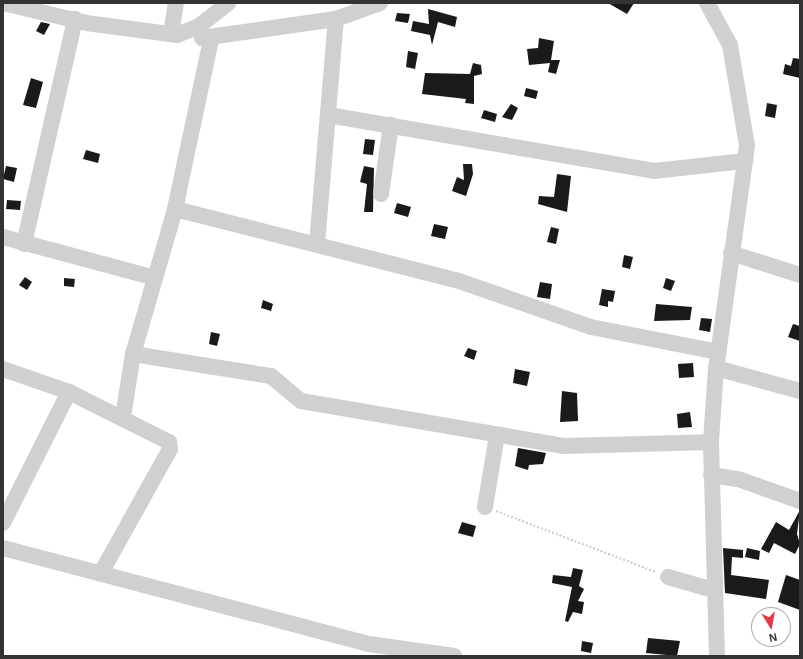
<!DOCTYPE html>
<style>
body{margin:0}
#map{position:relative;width:803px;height:659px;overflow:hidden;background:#fff;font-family:Arial,sans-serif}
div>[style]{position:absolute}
.building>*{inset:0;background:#1a1a1a}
.path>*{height:2px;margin-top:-1px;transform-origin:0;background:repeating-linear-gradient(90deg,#cdcdcd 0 2px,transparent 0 4px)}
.minor>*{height:16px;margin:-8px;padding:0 8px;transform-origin:8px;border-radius:8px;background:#d0d0d0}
span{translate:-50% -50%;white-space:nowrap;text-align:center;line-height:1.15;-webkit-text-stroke:4px #fff;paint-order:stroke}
.frame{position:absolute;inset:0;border:4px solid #333;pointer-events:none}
.north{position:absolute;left:751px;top:607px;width:40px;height:40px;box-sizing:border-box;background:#fff;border:1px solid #adadad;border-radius:50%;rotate:169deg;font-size:11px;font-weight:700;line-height:16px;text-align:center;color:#333}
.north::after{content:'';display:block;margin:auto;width:14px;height:18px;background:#e63946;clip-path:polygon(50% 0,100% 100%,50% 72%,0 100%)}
</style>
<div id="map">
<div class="building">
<div style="clip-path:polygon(608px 3px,634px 3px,627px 14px)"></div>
<div style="clip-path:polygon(428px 9px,457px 17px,455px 27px,438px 22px,432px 45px,430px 35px,411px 31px,413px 21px,429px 24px)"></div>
<div style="clip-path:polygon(397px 13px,410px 14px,408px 23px,395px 21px)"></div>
<div style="clip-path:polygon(41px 22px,50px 24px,44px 35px,36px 31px)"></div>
<div style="clip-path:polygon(539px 38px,554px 41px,551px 60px,560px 60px,556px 74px,548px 72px,550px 63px,529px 65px,527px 49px,538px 48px)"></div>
<div style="clip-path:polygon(408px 51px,418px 53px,415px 69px,406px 67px)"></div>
<div style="clip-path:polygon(793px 58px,800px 59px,800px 78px,783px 74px,785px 64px,791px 66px)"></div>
<div style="clip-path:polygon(473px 63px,481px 65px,482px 74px,474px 76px,474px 104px,465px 103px,466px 99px,422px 94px,425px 73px,470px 74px)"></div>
<div style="clip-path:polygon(31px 78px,43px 82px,36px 108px,23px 105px)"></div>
<div style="clip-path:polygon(526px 88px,538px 91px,536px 99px,524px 96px)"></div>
<div style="clip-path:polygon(767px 103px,777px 105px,775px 118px,765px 116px)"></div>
<div style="clip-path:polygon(511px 104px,518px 108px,512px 120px,502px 117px)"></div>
<div style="clip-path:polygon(484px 110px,497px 114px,495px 122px,481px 118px)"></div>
<div style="clip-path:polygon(365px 139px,375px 140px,373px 155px,363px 154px)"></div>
<div style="clip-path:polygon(86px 150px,100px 154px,98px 163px,83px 159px)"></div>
<div style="clip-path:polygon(463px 164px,472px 164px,473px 174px,466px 196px,452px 191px,457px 177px,464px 180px)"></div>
<div style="clip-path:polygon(6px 166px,17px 168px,14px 182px,3px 179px)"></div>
<div style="clip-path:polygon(364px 166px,374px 168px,373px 212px,364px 212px,367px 184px,360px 182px)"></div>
<div style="clip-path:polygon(557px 174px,571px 176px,567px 212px,538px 204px,539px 196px,554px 197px)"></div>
<div style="clip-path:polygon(7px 200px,21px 201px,20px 210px,6px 209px)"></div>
<div style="clip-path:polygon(397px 203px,411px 207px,408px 217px,394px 213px)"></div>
<div style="clip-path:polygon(434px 224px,448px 227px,445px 239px,431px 236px)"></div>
<div style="clip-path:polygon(551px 227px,559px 229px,556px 244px,547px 242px)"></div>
<div style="clip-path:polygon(624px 255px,633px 257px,630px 269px,622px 267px)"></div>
<div style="clip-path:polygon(25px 277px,32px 282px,27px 290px,19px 285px)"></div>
<div style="clip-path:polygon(64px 278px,75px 279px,74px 287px,64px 286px)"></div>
<div style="clip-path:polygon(666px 278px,675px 281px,671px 291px,663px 288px)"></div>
<div style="clip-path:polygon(540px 282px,552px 284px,550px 299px,537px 297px)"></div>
<div style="clip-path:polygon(602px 289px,615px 291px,613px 302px,608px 301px,608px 307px,599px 305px)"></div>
<div style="clip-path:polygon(263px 300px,273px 304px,271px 311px,261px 308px)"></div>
<div style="clip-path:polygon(656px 304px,692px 307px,690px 320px,654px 321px)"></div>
<div style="clip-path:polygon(701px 318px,712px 319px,710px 332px,699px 330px)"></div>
<div style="clip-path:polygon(793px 324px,800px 326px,800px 341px,788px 337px)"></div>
<div style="clip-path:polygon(211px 332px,220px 334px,217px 346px,209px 344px)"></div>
<div style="clip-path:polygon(468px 348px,477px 351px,474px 360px,464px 356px)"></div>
<div style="clip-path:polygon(693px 363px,694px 377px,679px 378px,678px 364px)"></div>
<div style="clip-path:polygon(515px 369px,530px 372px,527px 386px,513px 383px)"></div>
<div style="clip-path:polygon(562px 391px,577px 393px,578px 421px,560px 422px)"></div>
<div style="clip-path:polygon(690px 412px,692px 427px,678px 428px,677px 414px)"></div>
<div style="clip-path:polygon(518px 448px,546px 453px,543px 464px,529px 465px,528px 470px,515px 466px)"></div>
<div style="clip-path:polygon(800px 510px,797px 534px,800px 544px,795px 554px,774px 543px,769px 553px,761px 549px,776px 522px,789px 530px)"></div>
<div style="clip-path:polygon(462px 522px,476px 526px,473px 537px,458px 533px)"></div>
<div style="clip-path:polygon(723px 548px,743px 550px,743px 558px,732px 557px,731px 575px,769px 580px,766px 599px,725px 593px)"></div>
<div style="clip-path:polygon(747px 548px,760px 551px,759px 560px,745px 557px)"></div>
<div style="clip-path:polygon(573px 568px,583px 570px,579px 586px,584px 589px,578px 601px,584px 602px,582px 614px,573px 612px,568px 622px,565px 621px,572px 587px,552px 583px,553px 575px,571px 577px)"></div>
<div style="clip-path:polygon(786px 575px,800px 580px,800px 610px,778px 602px)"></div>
<div style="clip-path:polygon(648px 638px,680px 641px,677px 656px,646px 653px)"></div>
<div style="clip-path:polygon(582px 641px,593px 643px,591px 653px,581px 651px)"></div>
</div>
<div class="path">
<div style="left:496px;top:511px;width:171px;rotate:20.9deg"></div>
</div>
<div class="minor">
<div style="left:3px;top:3px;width:85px;rotate:13.5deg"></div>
<div style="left:86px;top:23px;width:92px;rotate:7.5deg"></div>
<div style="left:177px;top:35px;width:24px;rotate:-22deg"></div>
<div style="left:199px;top:26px;width:37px;rotate:-38deg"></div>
<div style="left:707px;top:3px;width:48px;rotate:61.3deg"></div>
<div style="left:730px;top:45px;width:102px;rotate:80.4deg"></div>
<div style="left:747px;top:146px;width:224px;rotate:97.9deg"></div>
<div style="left:716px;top:368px;width:74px;rotate:93.9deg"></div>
<div style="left:711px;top:442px;width:214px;rotate:88.4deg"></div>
<div style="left:171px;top:34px;width:31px;rotate:-81deg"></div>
<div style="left:202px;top:38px;width:135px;rotate:-8.1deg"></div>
<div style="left:336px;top:19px;width:47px;rotate:-20deg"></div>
<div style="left:328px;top:115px;width:331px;rotate:9.7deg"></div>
<div style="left:654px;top:171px;width:92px;rotate:-6.3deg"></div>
<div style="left:381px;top:194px;width:70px;rotate:-81.8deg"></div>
<div style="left:175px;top:209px;width:290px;rotate:14.2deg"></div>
<div style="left:456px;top:280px;width:143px;rotate:19.2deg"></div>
<div style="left:591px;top:327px;width:129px;rotate:11.1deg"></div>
<div style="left:3px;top:237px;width:157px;rotate:15.1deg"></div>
<div style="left:24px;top:244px;width:231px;rotate:-77.2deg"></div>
<div style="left:317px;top:244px;width:226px;rotate:-85.2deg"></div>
<div style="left:731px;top:253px;width:72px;rotate:17.7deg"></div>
<div style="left:133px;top:354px;width:140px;rotate:9.1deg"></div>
<div style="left:271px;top:376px;width:39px;rotate:40deg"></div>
<div style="left:301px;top:401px;width:266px;rotate:9.7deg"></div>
<div style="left:563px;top:446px;width:148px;rotate:-1.5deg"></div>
<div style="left:716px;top:368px;width:87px;rotate:15.3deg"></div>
<div style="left:3px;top:369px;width:70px;rotate:19.2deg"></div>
<div style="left:69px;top:392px;width:112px;rotate:26.6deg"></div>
<div style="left:169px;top:442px;width:7px;rotate:82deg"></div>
<div style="left:170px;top:449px;width:142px;rotate:119.1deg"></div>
<div style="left:123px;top:417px;width:64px;rotate:-81deg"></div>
<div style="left:133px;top:354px;width:151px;rotate:-73.8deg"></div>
<div style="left:175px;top:209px;width:174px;rotate:-78deg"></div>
<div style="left:711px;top:475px;width:30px;rotate:9deg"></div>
<div style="left:741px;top:480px;width:63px;rotate:19.6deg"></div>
<div style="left:485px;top:507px;width:73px;rotate:-80.5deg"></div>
<div style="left:3px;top:523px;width:147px;rotate:-63.3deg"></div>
<div style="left:3px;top:548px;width:378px;rotate:14.7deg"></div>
<div style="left:369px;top:644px;width:86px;rotate:8deg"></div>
<div style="left:668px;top:577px;width:47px;rotate:16.1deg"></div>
</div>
<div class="frame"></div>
<div class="north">N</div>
</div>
